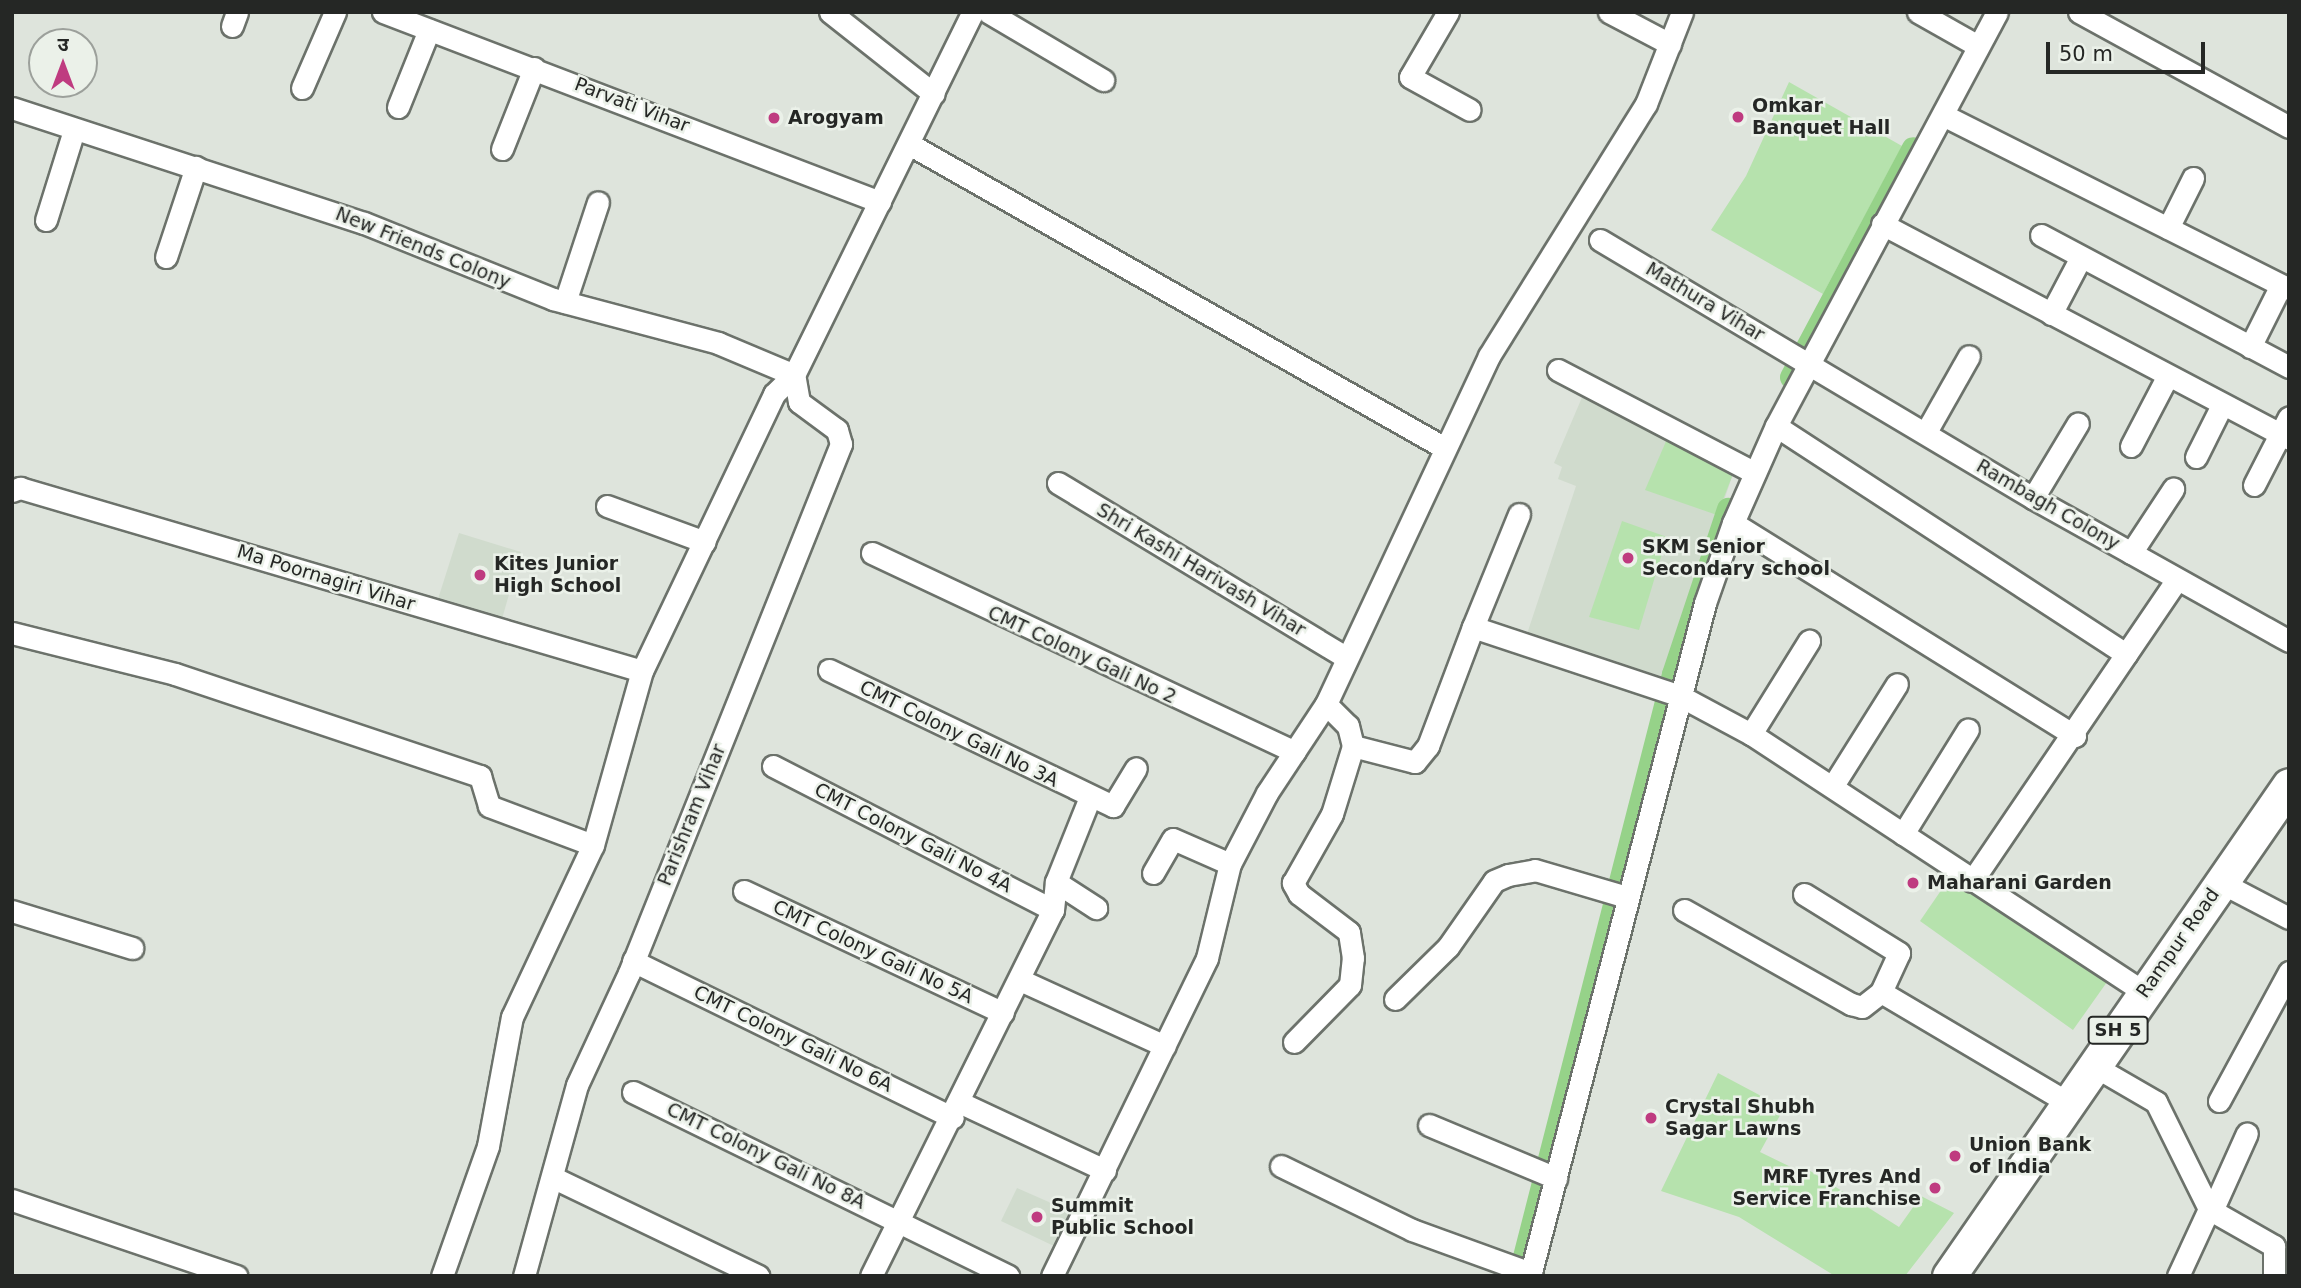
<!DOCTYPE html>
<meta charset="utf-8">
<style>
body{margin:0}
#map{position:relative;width:2301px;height:1288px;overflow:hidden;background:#dee4dc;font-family:"DejaVu Sans","Noto Sans Devanagari",sans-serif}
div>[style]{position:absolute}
.built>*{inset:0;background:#d0dbcd}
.green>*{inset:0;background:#b6e2ad}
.canal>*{height:23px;margin:-11.5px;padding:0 11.5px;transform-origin:11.5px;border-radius:11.5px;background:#96d289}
.roads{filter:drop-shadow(2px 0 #6c726b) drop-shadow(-2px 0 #6c726b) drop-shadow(0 2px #6c726b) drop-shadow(0 -2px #6c726b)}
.street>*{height:21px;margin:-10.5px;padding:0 10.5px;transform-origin:10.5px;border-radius:10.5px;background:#fff}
.primary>*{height:33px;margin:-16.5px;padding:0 16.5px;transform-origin:16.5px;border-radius:16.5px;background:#fff}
.dots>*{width:19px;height:19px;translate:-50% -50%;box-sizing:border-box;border:4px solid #ebf1e9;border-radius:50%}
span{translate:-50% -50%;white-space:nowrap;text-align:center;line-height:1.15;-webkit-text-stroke:5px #ebf1e9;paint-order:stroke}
.shield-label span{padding:2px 5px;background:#ebf1e9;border:2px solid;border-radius:5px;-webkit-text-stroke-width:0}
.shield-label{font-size:18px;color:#252725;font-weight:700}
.street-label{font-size:19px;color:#252725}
.poi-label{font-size:19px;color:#252725;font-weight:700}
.left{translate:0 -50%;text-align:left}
.right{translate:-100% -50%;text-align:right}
.frame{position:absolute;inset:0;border:14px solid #252725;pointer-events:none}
.north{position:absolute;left:28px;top:28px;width:70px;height:70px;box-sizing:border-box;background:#ebf1e9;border:2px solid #9ca09b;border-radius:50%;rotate:0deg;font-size:19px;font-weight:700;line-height:28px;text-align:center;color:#252725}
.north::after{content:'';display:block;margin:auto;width:24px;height:32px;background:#bf3b80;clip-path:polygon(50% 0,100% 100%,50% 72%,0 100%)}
.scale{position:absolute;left:2046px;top:42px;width:159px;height:32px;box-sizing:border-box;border:4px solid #252725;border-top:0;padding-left:9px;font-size:21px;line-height:24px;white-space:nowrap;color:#252725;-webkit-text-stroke:5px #ebf1e9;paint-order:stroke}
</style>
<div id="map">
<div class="built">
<div style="clip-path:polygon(1583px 395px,1733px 474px,1662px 683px,1526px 637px,1576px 486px,1558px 479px,1562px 467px,1554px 463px)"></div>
<div style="clip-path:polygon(459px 533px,521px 552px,502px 619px,438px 599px)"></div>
<div style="clip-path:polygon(1017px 1188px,1074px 1213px,1056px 1247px,1001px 1221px)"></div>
</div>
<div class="green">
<div style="clip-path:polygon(1789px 82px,1902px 146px,1823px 294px,1711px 230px,1746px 176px)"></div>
<div style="clip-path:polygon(1667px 439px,1733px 474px,1717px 515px,1645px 490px)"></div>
<div style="clip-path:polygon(1622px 521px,1667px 537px,1639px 630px,1589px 617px)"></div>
<div style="clip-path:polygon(1953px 873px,2010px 920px,2107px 982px,2073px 1030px,1920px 921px)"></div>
<div style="clip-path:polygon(1718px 1073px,1784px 1108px,1760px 1152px,1801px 1172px,1804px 1167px,1899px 1227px,1921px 1196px,1954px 1213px,1905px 1276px,1835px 1276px,1739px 1217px,1661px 1191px)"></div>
</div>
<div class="canal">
<div style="left:1791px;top:377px;width:259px;rotate:-62deg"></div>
<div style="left:1519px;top:1276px;width:621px;rotate:-75.65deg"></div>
<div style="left:1673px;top:674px;width:174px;rotate:-71.6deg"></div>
</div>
<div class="roads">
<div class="street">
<div style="left:383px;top:12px;width:532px;rotate:20.92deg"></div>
<div style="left:830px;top:12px;width:132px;rotate:38.3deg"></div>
<div style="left:988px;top:12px;width:134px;rotate:30.6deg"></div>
<div style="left:1448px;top:12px;width:75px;rotate:120.3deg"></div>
<div style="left:1410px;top:77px;width:68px;rotate:28.8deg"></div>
<div style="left:1609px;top:12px;width:69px;rotate:27.7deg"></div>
<div style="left:1918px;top:12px;width:69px;rotate:29.5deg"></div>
<div style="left:2079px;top:12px;width:239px;rotate:28.7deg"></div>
<div style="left:232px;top:26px;width:15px;rotate:-70deg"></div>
<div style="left:302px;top:88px;width:83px;rotate:-66.5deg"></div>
<div style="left:398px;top:107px;width:83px;rotate:-68.1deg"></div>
<div style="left:12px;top:108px;width:370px;rotate:18.1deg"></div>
<div style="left:364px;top:223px;width:204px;rotate:21.9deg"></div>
<div style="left:553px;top:299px;width:171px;rotate:14.9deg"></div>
<div style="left:718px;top:343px;width:82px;rotate:22.8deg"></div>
<div style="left:1945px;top:116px;width:385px;rotate:26.7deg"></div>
<div style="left:909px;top:144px;width:614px;rotate:29.57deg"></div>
<div style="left:502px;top:149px;width:87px;rotate:-68.4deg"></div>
<div style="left:46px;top:220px;width:94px;rotate:-72.7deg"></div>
<div style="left:1882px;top:224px;width:460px;rotate:27.8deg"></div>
<div style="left:2168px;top:228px;width:56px;rotate:-63.4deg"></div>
<div style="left:2041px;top:235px;width:281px;rotate:28deg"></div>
<div style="left:1600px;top:240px;width:504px;rotate:30.79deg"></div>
<div style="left:2033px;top:498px;width:293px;rotate:29.2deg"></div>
<div style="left:166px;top:257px;width:95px;rotate:-71.6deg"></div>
<div style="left:565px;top:302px;width:105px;rotate:-71.7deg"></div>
<div style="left:2051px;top:314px;width:64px;rotate:-62.2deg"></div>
<div style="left:2250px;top:347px;width:69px;rotate:-63.4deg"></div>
<div style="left:1558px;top:370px;width:220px;rotate:27.6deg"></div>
<div style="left:1776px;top:426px;width:418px;rotate:33.1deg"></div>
<div style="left:1926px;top:432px;width:87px;rotate:-60.5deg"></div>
<div style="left:2131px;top:446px;width:78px;rotate:-62.4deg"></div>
<div style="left:2196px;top:457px;width:58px;rotate:-63.4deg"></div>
<div style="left:1058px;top:483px;width:336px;rotate:31.2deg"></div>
<div style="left:2254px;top:485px;width:76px;rotate:-62.8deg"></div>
<div style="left:12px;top:491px;width:9px;rotate:-21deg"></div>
<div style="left:20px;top:488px;width:648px;rotate:16.39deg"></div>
<div style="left:2033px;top:498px;width:87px;rotate:-59deg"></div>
<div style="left:607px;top:506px;width:104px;rotate:20.2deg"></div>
<div style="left:1733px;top:523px;width:403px;rotate:31.9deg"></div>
<div style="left:872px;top:553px;width:467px;rotate:25.2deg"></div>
<div style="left:2131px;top:553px;width:77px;rotate:-56.7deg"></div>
<div style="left:1473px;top:627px;width:122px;rotate:-67.8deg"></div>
<div style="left:12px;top:633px;width:168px;rotate:14.1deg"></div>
<div style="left:175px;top:674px;width:322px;rotate:18.5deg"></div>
<div style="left:480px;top:776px;width:31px;rotate:73deg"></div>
<div style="left:489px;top:806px;width:111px;rotate:20.6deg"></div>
<div style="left:829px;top:670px;width:315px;rotate:25.6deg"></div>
<div style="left:1113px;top:806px;width:44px;rotate:-58.8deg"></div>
<div style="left:1751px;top:734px;width:110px;rotate:-58.1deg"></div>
<div style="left:1353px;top:746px;width:64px;rotate:14.5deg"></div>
<div style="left:1415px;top:762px;width:21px;rotate:-51deg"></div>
<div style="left:1428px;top:746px;width:127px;rotate:-69.3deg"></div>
<div style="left:1473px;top:627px;width:218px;rotate:18.4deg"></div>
<div style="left:1680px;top:696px;width:81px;rotate:28.2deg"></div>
<div style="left:1751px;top:734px;width:470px;rotate:33.3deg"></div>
<div style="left:773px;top:766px;width:315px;rotate:27.2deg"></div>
<div style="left:1834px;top:784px;width:118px;rotate:-57.8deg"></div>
<div style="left:1903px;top:834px;width:123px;rotate:-58.2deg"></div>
<div style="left:1153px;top:873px;width:39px;rotate:-60deg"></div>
<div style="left:1173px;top:839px;width:62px;rotate:23.7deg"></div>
<div style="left:1972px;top:881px;width:363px;rotate:-55.8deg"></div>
<div style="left:1056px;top:882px;width:48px;rotate:33deg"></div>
<div style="left:2220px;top:882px;width:78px;rotate:27.6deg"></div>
<div style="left:744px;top:891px;width:286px;rotate:25.2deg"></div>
<div style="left:1804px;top:894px;width:112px;rotate:31.8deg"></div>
<div style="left:1899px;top:953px;width:43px;rotate:114.8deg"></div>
<div style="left:1684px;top:910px;width:192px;rotate:29.4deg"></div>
<div style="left:1851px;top:1004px;width:11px;rotate:15deg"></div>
<div style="left:1862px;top:1007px;width:24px;rotate:-38deg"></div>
<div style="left:1881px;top:992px;width:218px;rotate:30.6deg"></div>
<div style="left:12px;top:911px;width:126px;rotate:17.1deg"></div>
<div style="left:633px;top:961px;width:356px;rotate:26.1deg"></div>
<div style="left:1020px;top:980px;width:159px;rotate:24.5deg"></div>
<div style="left:1395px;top:999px;width:74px;rotate:-44.5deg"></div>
<div style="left:1448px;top:947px;width:80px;rotate:-55.1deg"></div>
<div style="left:1494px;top:881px;width:15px;rotate:-23deg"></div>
<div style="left:1508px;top:875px;width:27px;rotate:-10deg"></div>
<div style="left:1535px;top:870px;width:96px;rotate:16.4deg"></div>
<div style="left:1294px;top:1042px;width:80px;rotate:-45.5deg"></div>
<div style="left:1350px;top:985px;width:27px;rotate:-84deg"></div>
<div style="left:1353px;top:958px;width:26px;rotate:-99deg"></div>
<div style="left:1349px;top:932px;width:63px;rotate:-142.8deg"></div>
<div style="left:1299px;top:894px;width:13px;rotate:-119deg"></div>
<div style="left:1293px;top:883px;width:79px;rotate:-60.5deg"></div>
<div style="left:1332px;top:814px;width:71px;rotate:-72.8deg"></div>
<div style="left:1353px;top:746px;width:21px;rotate:-104deg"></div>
<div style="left:1348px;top:726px;width:31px;rotate:-135deg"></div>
<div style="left:2094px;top:1066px;width:72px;rotate:30.1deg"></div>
<div style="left:2156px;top:1102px;width:119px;rotate:63.6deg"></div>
<div style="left:2209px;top:1209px;width:75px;rotate:29.6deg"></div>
<div style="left:2274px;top:1246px;width:30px;rotate:90deg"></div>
<div style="left:633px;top:1092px;width:418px;rotate:26.1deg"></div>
<div style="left:2219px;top:1101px;width:147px;rotate:-61.5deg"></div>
<div style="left:961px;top:1103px;width:159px;rotate:25deg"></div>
<div style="left:1429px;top:1125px;width:138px;rotate:22.7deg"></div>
<div style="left:1281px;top:1166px;width:146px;rotate:26deg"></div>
<div style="left:1412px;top:1230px;width:127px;rotate:19.9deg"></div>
<div style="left:552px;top:1177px;width:229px;rotate:25.6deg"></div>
<div style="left:12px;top:1200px;width:237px;rotate:18.7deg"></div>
<div style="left:2212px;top:1211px;width:85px;rotate:-65.8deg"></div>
<div style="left:442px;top:1276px;width:138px;rotate:-70.5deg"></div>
<div style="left:488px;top:1146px;width:131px;rotate:-79.5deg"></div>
<div style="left:512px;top:1017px;width:190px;rotate:-64.8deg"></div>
<div style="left:593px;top:845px;width:181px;rotate:-74.3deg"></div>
<div style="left:642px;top:671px;width:307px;rotate:-64.5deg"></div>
<div style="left:774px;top:394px;width:28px;rotate:-44deg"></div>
<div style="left:794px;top:375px;width:405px;rotate:-63.8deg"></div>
<div style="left:524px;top:1276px;width:198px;rotate:-74.5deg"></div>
<div style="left:577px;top:1085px;width:123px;rotate:-65.1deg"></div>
<div style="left:629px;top:973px;width:570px;rotate:-68.16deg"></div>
<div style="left:841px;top:444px;width:15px;rotate:-106deg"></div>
<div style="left:837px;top:430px;width:47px;rotate:-143.6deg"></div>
<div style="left:799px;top:402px;width:27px;rotate:-100deg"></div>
<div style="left:871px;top:1276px;width:409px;rotate:-63.6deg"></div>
<div style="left:1053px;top:910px;width:28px;rotate:-84deg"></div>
<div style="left:1056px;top:882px;width:92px;rotate:-68.2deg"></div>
<div style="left:1052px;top:1276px;width:354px;rotate:-64deg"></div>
<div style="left:1207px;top:958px;width:97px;rotate:-76.3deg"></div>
<div style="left:1230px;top:864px;width:80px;rotate:-62.5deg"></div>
<div style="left:1267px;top:793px;width:107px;rotate:-56.5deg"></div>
<div style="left:1326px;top:704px;width:384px;rotate:-64.9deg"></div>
<div style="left:1489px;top:356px;width:297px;rotate:-58.1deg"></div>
<div style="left:1646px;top:104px;width:99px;rotate:-68.6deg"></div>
<div style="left:1530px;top:1276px;width:695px;rotate:-75.42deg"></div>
<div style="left:1705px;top:603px;width:85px;rotate:-70.7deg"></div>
<div style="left:1733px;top:523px;width:106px;rotate:-66.1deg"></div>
<div style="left:1776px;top:426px;width:469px;rotate:-61.9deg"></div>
<div style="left:2178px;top:1276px;width:74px;rotate:-65.2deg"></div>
</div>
<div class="primary">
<div style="left:1949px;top:1276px;width:597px;rotate:-55.3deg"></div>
</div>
</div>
<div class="dots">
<div style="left:1738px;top:117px;background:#bf3b80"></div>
<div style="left:774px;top:118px;background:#bf3b80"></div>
<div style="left:1628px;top:558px;background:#bf3b80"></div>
<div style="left:480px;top:575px;background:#bf3b80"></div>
<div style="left:1913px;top:883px;background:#bf3b80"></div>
<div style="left:1651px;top:1118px;background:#bf3b80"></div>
<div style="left:1955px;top:1156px;background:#bf3b80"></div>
<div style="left:1935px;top:1188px;background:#bf3b80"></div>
<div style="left:1037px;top:1217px;background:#bf3b80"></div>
</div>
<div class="shield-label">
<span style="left:2118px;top:1030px">SH 5</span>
</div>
<div class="street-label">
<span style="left:632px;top:105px;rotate:21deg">Parvati Vihar</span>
<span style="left:423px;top:248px;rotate:22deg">New Friends Colony</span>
<span style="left:1705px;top:302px;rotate:31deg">Mathura Vihar</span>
<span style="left:2048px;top:505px;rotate:30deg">Rambagh Colony</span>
<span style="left:1201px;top:570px;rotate:31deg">Shri Kashi Harivash Vihar</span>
<span style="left:326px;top:578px;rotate:17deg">Ma Poornagiri Vihar</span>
<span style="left:1082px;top:655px;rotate:25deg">CMT Colony Gali No 2</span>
<span style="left:959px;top:734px;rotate:26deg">CMT Colony Gali No 3A</span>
<span style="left:692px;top:815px;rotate:-68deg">Parishram Vihar</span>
<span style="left:913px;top:838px;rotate:27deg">CMT Colony Gali No 4A</span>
<span style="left:2178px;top:943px;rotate:-55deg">Rampur Road</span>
<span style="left:873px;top:952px;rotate:25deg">CMT Colony Gali No 5A</span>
<span style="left:793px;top:1039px;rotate:26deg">CMT Colony Gali No 6A</span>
<span style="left:766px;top:1156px;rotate:26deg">CMT Colony Gali No 8A</span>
</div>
<div class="poi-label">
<span class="left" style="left:1752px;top:117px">Omkar<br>Banquet Hall</span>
<span class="left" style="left:788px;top:118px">Arogyam</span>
<span class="left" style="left:1642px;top:558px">SKM Senior<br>Secondary school</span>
<span class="left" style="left:494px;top:575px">Kites Junior<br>High School</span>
<span class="left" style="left:1927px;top:883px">Maharani Garden</span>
<span class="left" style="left:1665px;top:1118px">Crystal Shubh<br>Sagar Lawns</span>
<span class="left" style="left:1969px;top:1156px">Union Bank<br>of India</span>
<span class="right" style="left:1921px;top:1188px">MRF Tyres And<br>Service Franchise</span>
<span class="left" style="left:1051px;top:1217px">Summit<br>Public School</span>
</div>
<div class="frame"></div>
<div class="north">उ</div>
<div class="scale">50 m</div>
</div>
